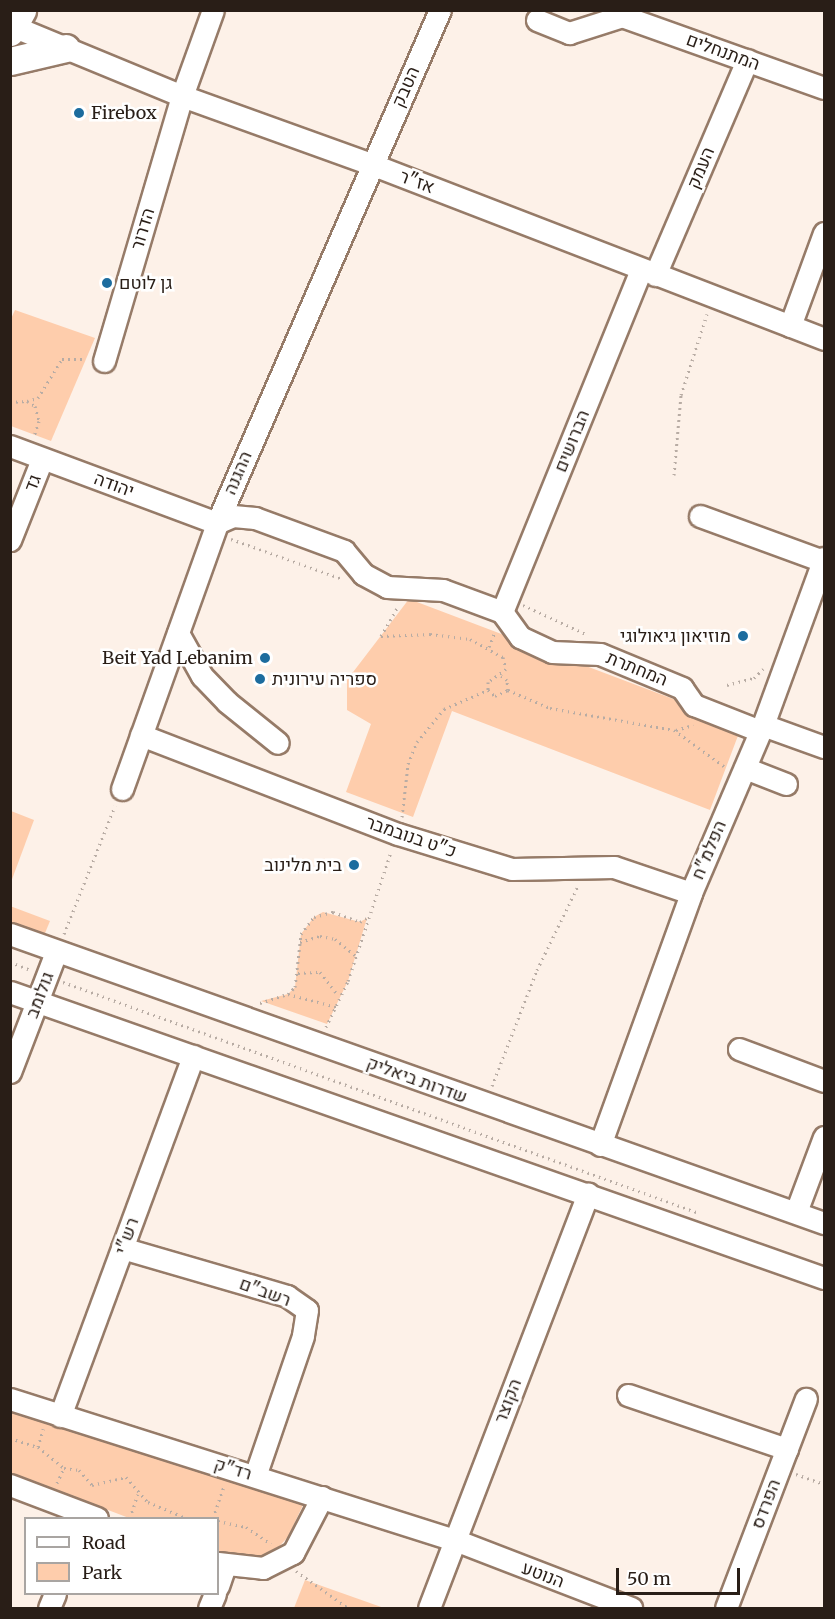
<!DOCTYPE html>
<meta charset="utf-8">
<style>
body{margin:0}
#map{position:relative;width:835px;height:1619px;overflow:hidden;background:#fdf1e8;font-family:Merriweather,Heebo,serif}
div>[style]{position:absolute}
.green>*{inset:0;background:#fecdac}
.path>*{height:3px;margin-top:-1.5px;transform-origin:0;background:repeating-linear-gradient(90deg,#b8aca4 0 1.5px,transparent 0 6px)}
.roads{filter:drop-shadow(2px 0 #967b68) drop-shadow(-2px 0 #967b68) drop-shadow(0 2px #967b68) drop-shadow(0 -2px #967b68)}
.minor>*{height:21px;margin:-10.5px;padding:0 10.5px;transform-origin:10.5px;border-radius:10.5px;background:#fff}
.major>*{height:27px;margin:-13.5px;padding:0 13.5px;transform-origin:13.5px;border-radius:13.5px;background:#fff}
.dots>*{width:16px;height:16px;translate:-50% -50%;box-sizing:border-box;border:3px solid #fff;border-radius:50%}
span{translate:-50% -50%;white-space:nowrap;text-align:center;line-height:1.15;-webkit-text-stroke:5px #fff;paint-order:stroke}
.street-label{font-size:18px;color:#291e17}
.poi-label{font-size:18px;color:#291e17}
.left{translate:0 -50%;text-align:left}
.right{translate:-100% -50%;text-align:right}
.frame{position:absolute;inset:0;border:12px solid #291e17;pointer-events:none}
.legend{position:absolute;left:24px;top:1517px;width:195px;height:78px;box-sizing:border-box;background:#fff;border:2px solid #a9a5a2;margin:0;padding:8px 10px;list-style:none;font-size:18px;color:#291e17}
.legend li{display:flex;align-items:center;gap:12px;height:30px}
.legend b{width:30px;border:2px solid #a9a5a2}
.scale{position:absolute;left:616px;top:1568px;width:124px;height:27px;box-sizing:border-box;border:3px solid #291e17;border-top:0;padding-left:8px;font-size:18px;line-height:21px;white-space:nowrap;color:#291e17;-webkit-text-stroke:4px #fff;paint-order:stroke}
</style>
<div id="map">
<div class="green">
<div style="clip-path:polygon(15px 310px,95px 338px,51px 441px,11px 426px,10px 321px)"></div>
<div style="clip-path:polygon(409px 599px,742px 725px,710px 810px,452px 711px,413px 817px,346px 792px,371px 724px,347px 710px,347px 680px)"></div>
<div style="clip-path:polygon(11px 811px,34px 820px,11px 882px)"></div>
<div style="clip-path:polygon(10px 906px,50px 921px,43px 938px,11px 926px)"></div>
<div style="clip-path:polygon(323px 912px,360px 922px,367px 918px,348px 981px,327px 1024px,261px 1001px,288px 994px,295px 987px,301px 934px,314px 917px)"></div>
<div style="clip-path:polygon(10px 1412px,303px 1505px,288px 1537px,270px 1556px,229px 1557px,218px 1553px,218px 1518px,129px 1518px,11px 1473px)"></div>
<div style="clip-path:polygon(305px 1580px,384px 1608px,294px 1608px)"></div>
</div>
<div class="path">
<div style="left:27px;top:401px;width:11px;rotate:-15deg"></div>
<div style="left:38px;top:398px;width:46px;rotate:-58.4deg"></div>
<div style="left:62px;top:359px;width:24px"></div>
<div style="left:10px;top:402px;width:17px;rotate:-3deg"></div>
<div style="left:27px;top:401px;width:9px;rotate:32deg"></div>
<div style="left:35px;top:406px;width:16px;rotate:75deg"></div>
<div style="left:39px;top:421px;width:16px;rotate:108deg"></div>
<div style="left:674px;top:475px;width:80px;rotate:-85deg"></div>
<div style="left:681px;top:395px;width:85px;rotate:-72.2deg"></div>
<div style="left:231px;top:539px;width:119px;rotate:19.7deg"></div>
<div style="left:523px;top:605px;width:69px;rotate:24.7deg"></div>
<div style="left:381px;top:636px;width:34px;rotate:-60deg"></div>
<div style="left:381px;top:636px;width:49px;rotate:-2.3deg"></div>
<div style="left:430px;top:634px;width:40px;rotate:7.1deg"></div>
<div style="left:470px;top:639px;width:38px;rotate:29deg"></div>
<div style="left:503px;top:657px;width:12px;rotate:76deg"></div>
<div style="left:506px;top:669px;width:22px;rotate:144deg"></div>
<div style="left:488px;top:682px;width:8px;rotate:90deg"></div>
<div style="left:488px;top:690px;width:9px;rotate:41deg"></div>
<div style="left:495px;top:696px;width:14px;rotate:-25deg"></div>
<div style="left:508px;top:690px;width:10px;rotate:-96deg"></div>
<div style="left:507px;top:680px;width:7px;rotate:-146deg"></div>
<div style="left:489px;top:647px;width:16px;rotate:-68deg"></div>
<div style="left:727px;top:685px;width:28px;rotate:-15deg"></div>
<div style="left:754px;top:678px;width:13px;rotate:-45deg"></div>
<div style="left:508px;top:690px;width:46px;rotate:23.2deg"></div>
<div style="left:550px;top:708px;width:126px;rotate:10.1deg"></div>
<div style="left:674px;top:730px;width:63px;rotate:36deg"></div>
<div style="left:676px;top:730px;width:18px;rotate:-16deg"></div>
<div style="left:402px;top:817px;width:53px;rotate:-83.5deg"></div>
<div style="left:408px;top:764px;width:24px;rotate:-68deg"></div>
<div style="left:417px;top:742px;width:43px;rotate:-50.7deg"></div>
<div style="left:444px;top:709px;width:48px;rotate:-23.4deg"></div>
<div style="left:64px;top:934px;width:138px;rotate:-68.3deg"></div>
<div style="left:300px;top:942px;width:21px;rotate:-17deg"></div>
<div style="left:320px;top:936px;width:15px;rotate:11deg"></div>
<div style="left:335px;top:939px;width:26px;rotate:39deg"></div>
<div style="left:10px;top:962px;width:22px;rotate:21deg"></div>
<div style="left:298px;top:973px;width:22px;rotate:-3deg"></div>
<div style="left:320px;top:972px;width:29px;rotate:52deg"></div>
<div style="left:63px;top:982px;width:677px;rotate:19.96deg"></div>
<div style="left:288px;top:994px;width:51px;rotate:14.9deg"></div>
<div style="left:260px;top:1003px;width:29px;rotate:-18deg"></div>
<div style="left:288px;top:994px;width:10px;rotate:-45deg"></div>
<div style="left:295px;top:987px;width:53px;rotate:-83.5deg"></div>
<div style="left:301px;top:934px;width:21px;rotate:-53deg"></div>
<div style="left:314px;top:917px;width:20px;rotate:-15deg"></div>
<div style="left:333px;top:912px;width:29px;rotate:20deg"></div>
<div style="left:360px;top:922px;width:8px;rotate:-30deg"></div>
<div style="left:326px;top:1027px;width:51px;rotate:-64.4deg"></div>
<div style="left:348px;top:981px;width:136px;rotate:-71.6deg"></div>
<div style="left:492px;top:1086px;width:124px;rotate:-68.8deg"></div>
<div style="left:537px;top:970px;width:93px;rotate:-64deg"></div>
<div style="left:10px;top:1438px;width:29px;rotate:18deg"></div>
<div style="left:38px;top:1447px;width:33px;rotate:39deg"></div>
<div style="left:64px;top:1468px;width:15px;rotate:8deg"></div>
<div style="left:79px;top:1470px;width:20px;rotate:49deg"></div>
<div style="left:92px;top:1485px;width:35px;rotate:-13deg"></div>
<div style="left:126px;top:1477px;width:33px;rotate:49deg"></div>
<div style="left:148px;top:1502px;width:41px;rotate:22.8deg"></div>
<div style="left:38px;top:1447px;width:19px;rotate:-74deg"></div>
<div style="left:796px;top:1474px;width:30px;rotate:20deg"></div>
<div style="left:57px;top:1483px;width:17px;rotate:-65deg"></div>
<div style="left:130px;top:1518px;width:25px;rotate:-72deg"></div>
<div style="left:213px;top:1518px;width:34px;rotate:-71deg"></div>
<div style="left:218px;top:1521px;width:29px;rotate:12deg"></div>
<div style="left:246px;top:1527px;width:30px;rotate:34deg"></div>
<div style="left:296px;top:1571px;width:64px;rotate:35.4deg"></div>
<div style="left:337px;top:1608px;width:5px;rotate:-68deg"></div>
</div>
<div class="roads">
<div class="minor">
<div style="left:537px;top:20px;width:35px;rotate:22deg"></div>
<div style="left:569px;top:33px;width:56px;rotate:-17.8deg"></div>
<div style="left:622px;top:16px;width:214px;rotate:19.6deg"></div>
<div style="left:10px;top:25px;width:186px;rotate:22.4deg"></div>
<div style="left:182px;top:96px;width:201px;rotate:19.8deg"></div>
<div style="left:371px;top:164px;width:486px;rotate:21.1deg"></div>
<div style="left:655px;top:275px;width:234px;rotate:-66.8deg"></div>
<div style="left:790px;top:326px;width:99px;rotate:-69.9deg"></div>
<div style="left:104px;top:361px;width:276px;rotate:-73.6deg"></div>
<div style="left:182px;top:96px;width:91px;rotate:-70.2deg"></div>
<div style="left:10px;top:446px;width:221px;rotate:20.4deg"></div>
<div style="left:700px;top:516px;width:131px;rotate:20.1deg"></div>
<div style="left:217px;top:523px;width:17px;rotate:-24deg"></div>
<div style="left:233px;top:516px;width:22px;rotate:5deg"></div>
<div style="left:255px;top:518px;width:95px;rotate:20.3deg"></div>
<div style="left:344px;top:551px;width:30px;rotate:50deg"></div>
<div style="left:363px;top:574px;width:27px;rotate:28deg"></div>
<div style="left:387px;top:587px;width:56px;rotate:3.1deg"></div>
<div style="left:443px;top:590px;width:63px;rotate:20.4deg"></div>
<div style="left:502px;top:612px;width:31px;rotate:54deg"></div>
<div style="left:520px;top:637px;width:35px;rotate:25deg"></div>
<div style="left:552px;top:652px;width:48px;rotate:2.4deg"></div>
<div style="left:600px;top:654px;width:89px;rotate:22.5deg"></div>
<div style="left:682px;top:688px;width:21px;rotate:55deg"></div>
<div style="left:694px;top:705px;width:71px;rotate:21.5deg"></div>
<div style="left:10px;top:540px;width:87px;rotate:-68.4deg"></div>
<div style="left:502px;top:612px;width:369px;rotate:-67.9deg"></div>
<div style="left:178px;top:633px;width:49px;rotate:60.8deg"></div>
<div style="left:202px;top:676px;width:36px;rotate:46deg"></div>
<div style="left:227px;top:702px;width:65px;rotate:38.8deg"></div>
<div style="left:763px;top:725px;width:65px;rotate:19.8deg"></div>
<div style="left:141px;top:735px;width:275px;rotate:21.1deg"></div>
<div style="left:398px;top:834px;width:119px;rotate:17.1deg"></div>
<div style="left:512px;top:869px;width:102px;rotate:-1.1deg"></div>
<div style="left:614px;top:867px;width:81px;rotate:18.7deg"></div>
<div style="left:745px;top:768px;width:44px;rotate:21.3deg"></div>
<div style="left:122px;top:789px;width:282px;rotate:-70.3deg"></div>
<div style="left:217px;top:523px;width:559px;rotate:-66.51deg"></div>
<div style="left:10px;top:934px;width:864px;rotate:19.55deg"></div>
<div style="left:10px;top:992px;width:863px;rotate:19.36deg"></div>
<div style="left:739px;top:1049px;width:91px;rotate:20.6deg"></div>
<div style="left:10px;top:1072px;width:129px;rotate:-69deg"></div>
<div style="left:600px;top:1145px;width:268px;rotate:-70.1deg"></div>
<div style="left:691px;top:893px;width:183px;rotate:-66.8deg"></div>
<div style="left:763px;top:725px;width:178px;rotate:-69.9deg"></div>
<div style="left:796px;top:1212px;width:80px;rotate:-69.5deg"></div>
<div style="left:122px;top:1248px;width:172px;rotate:16.2deg"></div>
<div style="left:287px;top:1296px;width:24px;rotate:35deg"></div>
<div style="left:307px;top:1310px;width:26px;rotate:99deg"></div>
<div style="left:303px;top:1336px;width:148px;rotate:108.9deg"></div>
<div style="left:628px;top:1395px;width:168px;rotate:18.8deg"></div>
<div style="left:10px;top:1399px;width:467px;rotate:17.6deg"></div>
<div style="left:455px;top:1540px;width:189px;rotate:21.1deg"></div>
<div style="left:60px;top:1416px;width:384px;rotate:-69.7deg"></div>
<div style="left:10px;top:1485px;width:93px;rotate:20.8deg"></div>
<div style="left:218px;top:1563px;width:45px;rotate:6.3deg"></div>
<div style="left:263px;top:1568px;width:34px;rotate:-27deg"></div>
<div style="left:293px;top:1553px;width:63px;rotate:-62.6deg"></div>
<div style="left:218px;top:1586px;width:21px;rotate:-71deg"></div>
<div style="left:49px;top:1608px;width:15px;rotate:-67deg"></div>
<div style="left:209px;top:1608px;width:15px;rotate:-67deg"></div>
<div style="left:429px;top:1608px;width:444px;rotate:-69deg"></div>
<div style="left:726px;top:1608px;width:224px;rotate:-69.1deg"></div>
</div>
<div class="major">
<div style="left:10px;top:32px;width:25px;rotate:-61deg"></div>
<div style="left:10px;top:61px;width:57px;rotate:-13.1deg"></div>
</div>
</div>
<div class="dots">
<div style="left:79px;top:113px;background:#1c6c9e"></div>
<div style="left:107px;top:283px;background:#1c6c9e"></div>
<div style="left:743px;top:636px;background:#1c6c9e"></div>
<div style="left:265px;top:658px;background:#1c6c9e"></div>
<div style="left:260px;top:679px;background:#1c6c9e"></div>
<div style="left:354px;top:865px;background:#1c6c9e"></div>
</div>
<div class="street-label">
<span style="left:723px;top:52px;rotate:20deg">המתנחלים</span>
<span style="left:406px;top:87px;rotate:-66deg">הטבק</span>
<span style="left:701px;top:168px;rotate:-67deg">העמק</span>
<span style="left:417px;top:182px;rotate:21deg">אז"ר</span>
<span style="left:143px;top:229px;rotate:-73deg">הדרור</span>
<span style="left:572px;top:441px;rotate:-68deg">הברושים</span>
<span style="left:238px;top:473px;rotate:-67deg">ההגנה</span>
<span style="left:33px;top:483px;rotate:-69deg">גד</span>
<span style="left:114px;top:485px;rotate:20deg">יהודה</span>
<span style="left:637px;top:669px;rotate:22deg">המחתרת</span>
<span style="left:411px;top:837px;rotate:19deg">כ"ט בנובמבר</span>
<span style="left:709px;top:850px;rotate:-67deg">הפלמ"ח</span>
<span style="left:40px;top:995px;rotate:-69deg">גולומב</span>
<span style="left:417px;top:1080px;rotate:20deg">שדרות ביאליק</span>
<span style="left:127px;top:1236px;rotate:-70deg">רש"י</span>
<span style="left:265px;top:1292px;rotate:20deg">רשב"ם</span>
<span style="left:508px;top:1401px;rotate:-69deg">הקוצר</span>
<span style="left:233px;top:1469px;rotate:17deg">רד"ק</span>
<span style="left:766px;top:1504px;rotate:-69deg">הפרדס</span>
<span style="left:543px;top:1575px;rotate:21deg">הנוטע</span>
</div>
<div class="poi-label">
<span class="left" style="left:91px;top:113px">Firebox</span>
<span class="left" style="left:119px;top:283px">גן לוטם</span>
<span class="right" style="left:731px;top:636px">מוזיאון גיאולוגי</span>
<span class="right" style="left:253px;top:658px">Beit Yad Lebanim</span>
<span class="left" style="left:272px;top:679px">ספריה עירונית</span>
<span class="right" style="left:342px;top:865px">בית מלינוב</span>
</div>
<div class="frame"></div>
<ul class="legend">
<li><b style="height:8px;background:#fff"></b>Road</li>
<li><b style="height:16px;background:#fecdac"></b>Park</li>
</ul>
<div class="scale">50 m</div>
</div>
